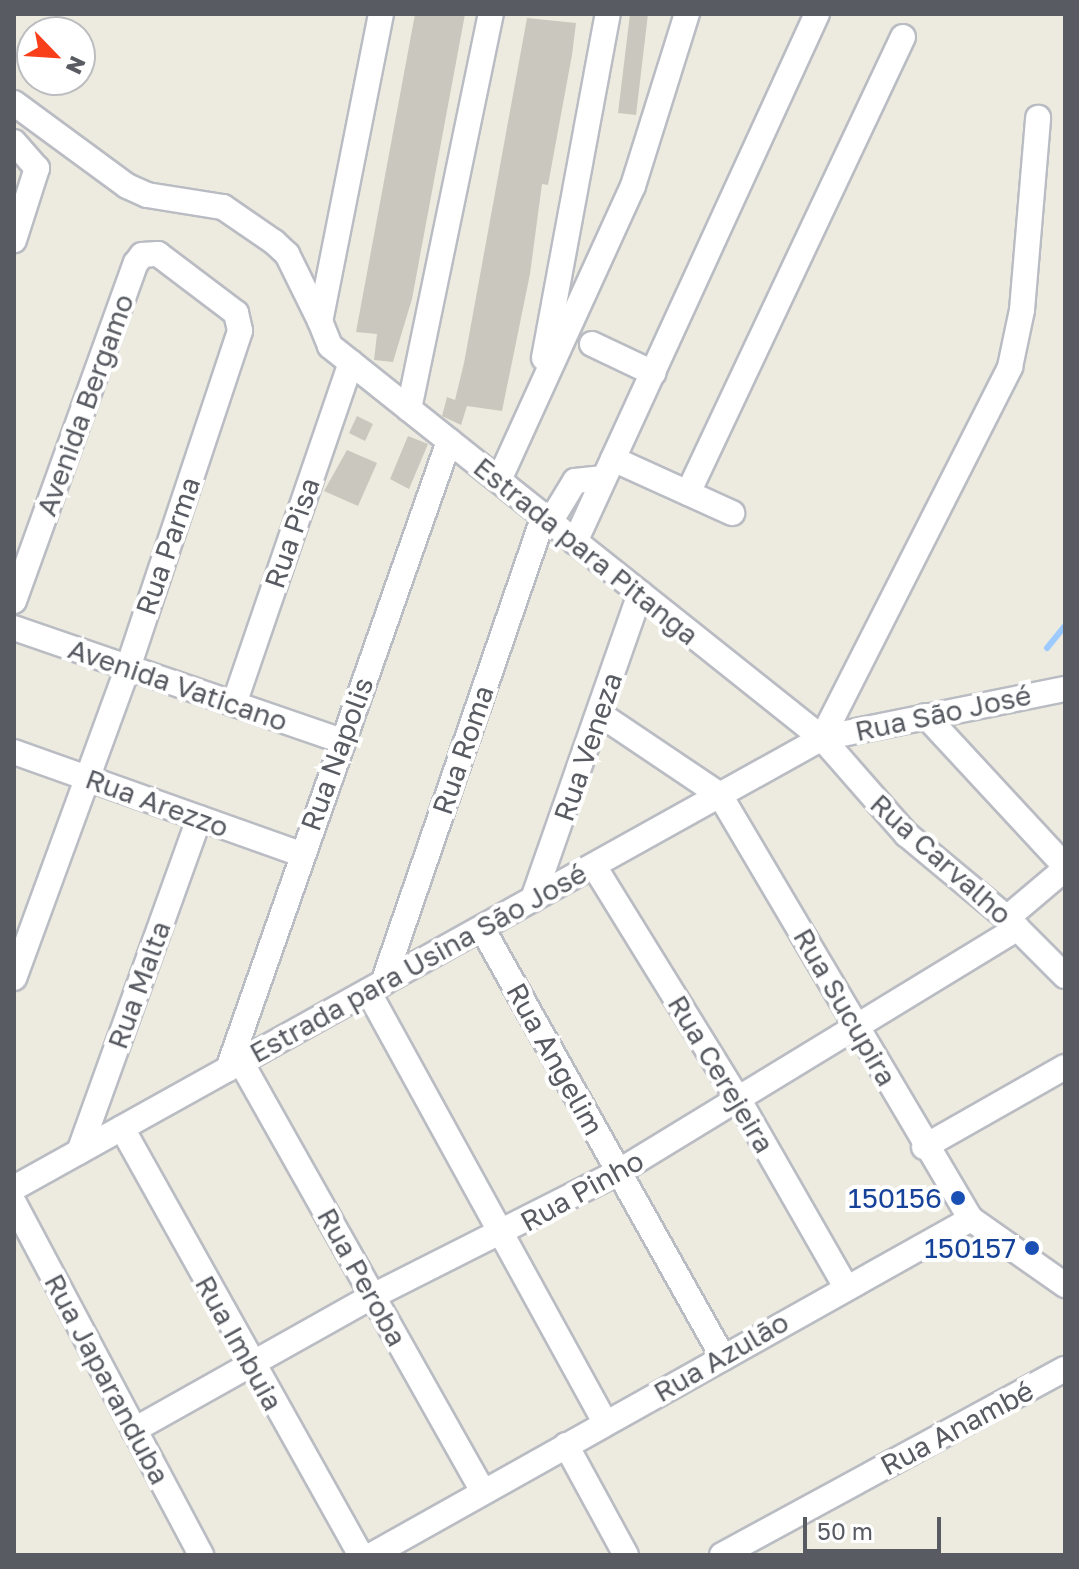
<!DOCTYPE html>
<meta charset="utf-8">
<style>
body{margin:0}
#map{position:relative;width:1079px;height:1569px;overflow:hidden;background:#edebdf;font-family:"Golos Text",sans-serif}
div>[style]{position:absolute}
.stream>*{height:6px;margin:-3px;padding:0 3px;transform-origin:3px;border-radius:3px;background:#9dcbff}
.building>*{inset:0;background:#cac8be}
.roads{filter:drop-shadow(2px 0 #babcc3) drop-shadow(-2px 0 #babcc3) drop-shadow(0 2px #babcc3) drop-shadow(0 -2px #babcc3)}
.minor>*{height:24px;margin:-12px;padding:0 12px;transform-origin:12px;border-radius:12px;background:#fff}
.dots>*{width:22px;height:22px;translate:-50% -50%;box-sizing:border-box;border:4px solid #fff;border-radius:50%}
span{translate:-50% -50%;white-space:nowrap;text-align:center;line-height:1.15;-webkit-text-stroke:8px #fff;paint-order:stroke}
.street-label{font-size:28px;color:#585b62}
.transit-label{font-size:28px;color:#164399}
.right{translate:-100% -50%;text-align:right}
.frame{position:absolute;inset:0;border:16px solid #585b62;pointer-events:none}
.north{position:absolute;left:16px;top:16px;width:80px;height:80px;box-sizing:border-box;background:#fff;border:2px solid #bcbdc0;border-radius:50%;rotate:115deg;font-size:22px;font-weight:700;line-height:32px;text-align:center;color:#585b62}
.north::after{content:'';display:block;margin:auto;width:28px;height:36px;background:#f93f19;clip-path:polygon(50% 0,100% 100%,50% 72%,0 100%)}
.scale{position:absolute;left:803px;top:1517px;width:138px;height:36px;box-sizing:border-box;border:4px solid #585b62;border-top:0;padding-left:10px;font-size:24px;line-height:28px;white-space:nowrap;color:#585b62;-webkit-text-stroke:6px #fff;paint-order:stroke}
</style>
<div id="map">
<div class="stream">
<div style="left:1047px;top:648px;width:28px;rotate:-51deg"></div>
</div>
<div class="building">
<div style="clip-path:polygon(415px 14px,465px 14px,412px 299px,393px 362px,374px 360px,377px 334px,356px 332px)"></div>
<div style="clip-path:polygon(630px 14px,648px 14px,636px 115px,618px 113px)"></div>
<div style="clip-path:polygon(527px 18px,576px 23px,572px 55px,548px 185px,542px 184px,530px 274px,502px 411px,467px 406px,461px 425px,442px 416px,447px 397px,455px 400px,464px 363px)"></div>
<div style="clip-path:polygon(357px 416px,373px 424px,365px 441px,349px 433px)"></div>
<div style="clip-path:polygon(408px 436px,428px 444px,409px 489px,390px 479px)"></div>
<div style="clip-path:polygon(347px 450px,377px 463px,358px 506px,324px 491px)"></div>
</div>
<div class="roads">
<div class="minor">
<div style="left:381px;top:14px;width:313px;rotate:101.2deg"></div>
<div style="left:320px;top:321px;width:27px;rotate:68deg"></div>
<div style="left:330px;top:346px;width:629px;rotate:38.55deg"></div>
<div style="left:822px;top:738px;width:128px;rotate:48.8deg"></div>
<div style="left:906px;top:834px;width:131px;rotate:39.7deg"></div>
<div style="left:1007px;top:918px;width:82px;rotate:45deg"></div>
<div style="left:14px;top:103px;width:140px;rotate:36.3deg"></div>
<div style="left:127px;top:186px;width:22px;rotate:24deg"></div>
<div style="left:147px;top:195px;width:77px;rotate:9deg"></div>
<div style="left:223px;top:207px;width:62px;rotate:34.5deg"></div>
<div style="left:274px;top:242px;width:18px;rotate:43deg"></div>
<div style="left:287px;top:254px;width:75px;rotate:63.8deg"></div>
<div style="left:14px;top:142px;width:35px;rotate:49deg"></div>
<div style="left:37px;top:168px;width:76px;rotate:107.7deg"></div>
<div style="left:592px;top:344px;width:68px;rotate:25.4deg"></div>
<div style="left:544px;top:358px;width:350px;rotate:-79.5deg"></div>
<div style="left:409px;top:409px;width:403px;rotate:-78.3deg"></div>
<div style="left:613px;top:459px;width:131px;rotate:24.4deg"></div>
<div style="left:499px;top:480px;width:323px;rotate:-65.5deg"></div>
<div style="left:633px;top:186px;width:180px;rotate:-72.6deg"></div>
<div style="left:688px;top:493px;width:504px;rotate:-64.76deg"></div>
<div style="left:550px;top:522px;width:48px;rotate:-58.6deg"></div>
<div style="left:575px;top:481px;width:29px;rotate:-6deg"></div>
<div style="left:575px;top:542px;width:581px;rotate:-65.38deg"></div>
<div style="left:14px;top:601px;width:359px;rotate:-70.2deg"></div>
<div style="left:136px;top:263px;width:10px;rotate:-53deg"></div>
<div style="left:142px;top:255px;width:16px;rotate:-4deg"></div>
<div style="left:158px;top:254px;width:98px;rotate:37.1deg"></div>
<div style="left:236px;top:313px;width:18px;rotate:77deg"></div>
<div style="left:240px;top:331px;width:354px;rotate:108.4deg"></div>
<div style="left:128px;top:667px;width:331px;rotate:110.1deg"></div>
<div style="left:14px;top:628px;width:347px;rotate:19deg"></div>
<div style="left:234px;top:704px;width:361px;rotate:-71.1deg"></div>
<div style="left:601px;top:715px;width:143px;rotate:33.9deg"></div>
<div style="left:720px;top:795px;width:493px;rotate:59.4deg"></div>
<div style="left:971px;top:1219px;width:115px;rotate:35.1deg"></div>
<div style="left:926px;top:716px;width:205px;rotate:47.2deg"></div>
<div style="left:822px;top:738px;width:416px;rotate:-63.1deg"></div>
<div style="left:1010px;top:367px;width:58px;rotate:-78.1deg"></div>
<div style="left:1022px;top:310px;width:193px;rotate:-85.2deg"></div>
<div style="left:14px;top:752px;width:305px;rotate:19.6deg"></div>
<div style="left:594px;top:866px;width:278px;rotate:58.3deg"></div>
<div style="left:740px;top:1102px;width:211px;rotate:60.2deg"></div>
<div style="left:533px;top:899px;width:324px;rotate:-70.7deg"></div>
<div style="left:1007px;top:918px;width:76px;rotate:-40.2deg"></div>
<div style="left:482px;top:928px;width:493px;rotate:60.7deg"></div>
<div style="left:383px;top:983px;width:494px;rotate:-71deg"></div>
<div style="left:368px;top:991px;width:492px;rotate:61.2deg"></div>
<div style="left:241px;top:1062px;width:493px;rotate:60.6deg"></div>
<div style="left:228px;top:1069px;width:666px;rotate:-70.61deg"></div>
<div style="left:122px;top:1128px;width:489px;rotate:60.8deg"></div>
<div style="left:924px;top:1147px;width:162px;rotate:-29.6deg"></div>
<div style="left:79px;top:1152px;width:355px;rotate:-70.2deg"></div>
<div style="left:14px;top:1188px;width:925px;rotate:-29.11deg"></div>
<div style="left:822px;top:738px;width:248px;rotate:-11.4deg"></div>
<div style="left:14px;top:1203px;width:399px;rotate:62deg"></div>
<div style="left:134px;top:1430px;width:274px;rotate:-29.3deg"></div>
<div style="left:373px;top:1296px;width:275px;rotate:-26.8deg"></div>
<div style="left:618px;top:1172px;width:468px;rotate:-31.4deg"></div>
<div style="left:566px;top:1445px;width:125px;rotate:61.4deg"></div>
<div style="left:372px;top:1555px;width:687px;rotate:-29.29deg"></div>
<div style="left:722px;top:1555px;width:390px;rotate:-28.5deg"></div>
</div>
</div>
<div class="dots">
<div style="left:958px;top:1198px;background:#1a4fb4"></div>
<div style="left:1032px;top:1248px;background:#1a4fb4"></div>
</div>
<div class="street-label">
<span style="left:85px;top:405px;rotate:-70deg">Avenida Bergamo</span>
<span style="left:292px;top:533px;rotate:-71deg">Rua Pisa</span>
<span style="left:168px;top:546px;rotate:-71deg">Rua Parma</span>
<span style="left:586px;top:551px;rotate:39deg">Estrada para Pitanga</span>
<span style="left:178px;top:685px;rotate:19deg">Avenida Vaticano</span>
<span style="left:943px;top:713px;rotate:-12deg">Rua São José</span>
<span style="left:588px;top:747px;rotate:-71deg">Rua Veneza</span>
<span style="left:463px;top:750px;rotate:-71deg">Rua Roma</span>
<span style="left:337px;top:754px;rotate:-70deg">Rua Napolis</span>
<span style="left:157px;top:803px;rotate:20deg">Rua Arezzo</span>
<span style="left:941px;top:859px;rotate:42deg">Rua Carvalho</span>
<span style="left:418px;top:963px;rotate:-29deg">Estrada para Usina São José</span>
<span style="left:139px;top:985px;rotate:-70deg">Rua Malta</span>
<span style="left:845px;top:1007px;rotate:60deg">Rua Sucupira</span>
<span style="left:555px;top:1059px;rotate:61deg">Rua Angelim</span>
<span style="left:721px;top:1074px;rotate:59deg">Rua Cerejeira</span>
<span style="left:582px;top:1191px;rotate:-29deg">Rua Pinho</span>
<span style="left:362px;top:1277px;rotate:61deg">Rua Peroba</span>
<span style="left:239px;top:1343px;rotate:61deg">Rua Imbuia</span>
<span style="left:721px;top:1357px;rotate:-30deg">Rua Azulão</span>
<span style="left:107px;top:1379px;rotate:62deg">Rua Japaranduba</span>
<span style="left:957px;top:1428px;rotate:-28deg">Rua Anambé</span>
</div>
<div class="transit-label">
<span class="right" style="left:942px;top:1198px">150156</span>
<span class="right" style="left:1016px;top:1248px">150157</span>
</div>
<div class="frame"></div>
<div class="north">N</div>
<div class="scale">50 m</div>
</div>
